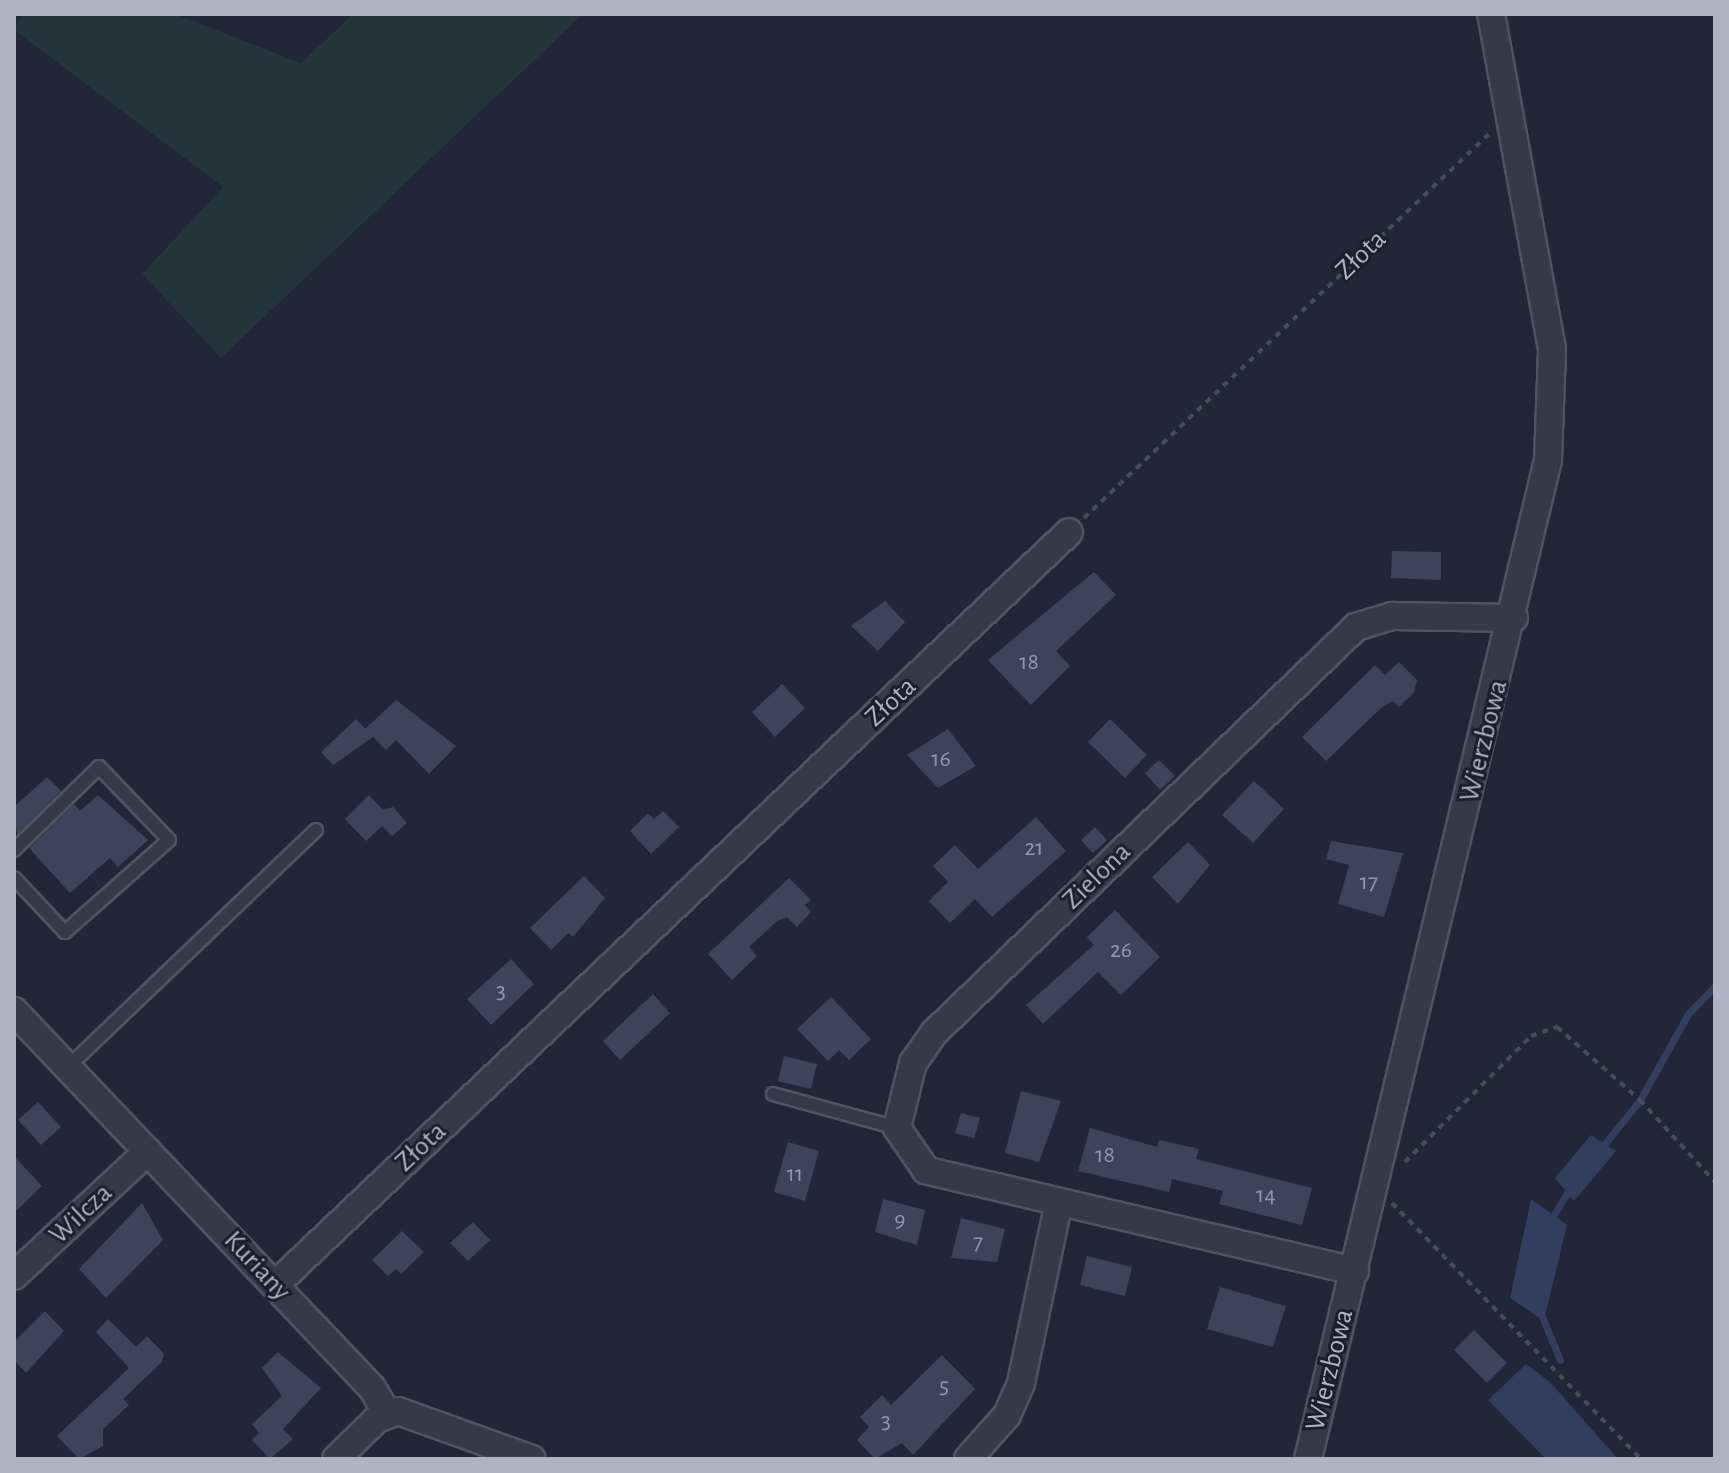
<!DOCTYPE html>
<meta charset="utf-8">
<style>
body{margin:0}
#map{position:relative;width:1729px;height:1473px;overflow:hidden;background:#212738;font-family:"Alegreya Sans",sans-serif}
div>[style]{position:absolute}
.green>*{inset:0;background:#24353b}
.water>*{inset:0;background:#333e5e}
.stream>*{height:7px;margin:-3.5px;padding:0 3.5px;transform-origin:3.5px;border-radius:3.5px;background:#333e5e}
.building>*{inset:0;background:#3d4459}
.path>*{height:4px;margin-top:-2px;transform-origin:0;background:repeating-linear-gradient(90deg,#415057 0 6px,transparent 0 12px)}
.roads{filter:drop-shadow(2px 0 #4f5464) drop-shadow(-2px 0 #4f5464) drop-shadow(0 2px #4f5464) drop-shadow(0 -2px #4f5464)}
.lane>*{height:12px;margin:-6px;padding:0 6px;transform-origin:6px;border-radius:6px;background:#353a49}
.street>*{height:26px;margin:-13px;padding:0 13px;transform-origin:13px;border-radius:13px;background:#353a49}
span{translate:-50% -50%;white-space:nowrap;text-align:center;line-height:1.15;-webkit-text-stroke:6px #1a1f2d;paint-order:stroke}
.number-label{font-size:24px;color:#9298aa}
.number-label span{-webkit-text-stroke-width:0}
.street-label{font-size:28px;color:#afb4c5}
.frame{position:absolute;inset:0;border:16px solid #afb4c5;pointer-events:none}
</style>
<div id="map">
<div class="green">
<div style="clip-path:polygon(23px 14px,175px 14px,301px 63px,353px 14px,583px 14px,221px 358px,142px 274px,223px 187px,14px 30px)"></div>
</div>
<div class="water">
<div style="clip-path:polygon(1591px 1135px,1616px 1151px,1574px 1201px,1555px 1178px)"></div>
<div style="clip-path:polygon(1531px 1199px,1567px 1225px,1545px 1316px,1538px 1317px,1510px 1298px)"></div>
<div style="clip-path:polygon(1526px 1364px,1550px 1382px,1618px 1459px,1546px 1459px,1488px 1400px)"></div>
</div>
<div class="stream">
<div style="left:1602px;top:1147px;width:60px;rotate:-51deg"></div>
<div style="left:1640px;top:1100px;width:98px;rotate:-60.8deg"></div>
<div style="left:1688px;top:1014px;width:39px;rotate:-46deg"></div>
<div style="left:1552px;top:1218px;width:35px;rotate:-59deg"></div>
<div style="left:1539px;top:1309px;width:55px;rotate:67.6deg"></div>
</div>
<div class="building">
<div style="clip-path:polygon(1392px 551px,1441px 552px,1441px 580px,1391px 578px)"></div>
<div style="clip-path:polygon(1094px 572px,1116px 595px,1056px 651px,1070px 666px,1031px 705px,988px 660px)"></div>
<div style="clip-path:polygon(885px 601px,905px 622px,878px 651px,851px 626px)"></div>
<div style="clip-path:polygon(1399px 662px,1417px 680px,1414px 692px,1399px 707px,1393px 701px,1382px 707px,1326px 761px,1302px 737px,1375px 665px,1385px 675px)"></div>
<div style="clip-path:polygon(782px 684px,805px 708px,775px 737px,752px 712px)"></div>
<div style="clip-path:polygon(396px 700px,456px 746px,429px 774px,396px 740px,386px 750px,365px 729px)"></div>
<div style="clip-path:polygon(356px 719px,373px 737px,333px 765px,321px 752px)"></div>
<div style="clip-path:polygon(1110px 719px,1147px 755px,1125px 778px,1088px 742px)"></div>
<div style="clip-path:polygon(948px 729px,976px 766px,938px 788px,907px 755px)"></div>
<div style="clip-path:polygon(1159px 760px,1175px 776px,1160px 790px,1145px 773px)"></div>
<div style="clip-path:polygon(47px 777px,61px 791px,17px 835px,14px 807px)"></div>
<div style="clip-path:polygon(1254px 781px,1284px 809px,1253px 843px,1222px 815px)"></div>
<div style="clip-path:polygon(98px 795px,148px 840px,118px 867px,110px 858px,70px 893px,29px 848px,74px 804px,80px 811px)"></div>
<div style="clip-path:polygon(369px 795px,383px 810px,393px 807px,407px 823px,392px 836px,382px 826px,366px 841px,345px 819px)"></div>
<div style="clip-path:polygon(663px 811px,679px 827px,651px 854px,630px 831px,648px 813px,654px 819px)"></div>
<div style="clip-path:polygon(1036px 817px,1066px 851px,992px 917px,975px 899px,950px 923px,929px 901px,948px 882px,933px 866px,955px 845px,978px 869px)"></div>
<div style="clip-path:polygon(1095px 827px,1107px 840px,1093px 853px,1081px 840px)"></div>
<div style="clip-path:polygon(1331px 841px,1403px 853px,1384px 917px,1338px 904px,1349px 865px,1326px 859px)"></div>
<div style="clip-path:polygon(1188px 842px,1210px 865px,1178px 904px,1152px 877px)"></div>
<div style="clip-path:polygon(584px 876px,605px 898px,573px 937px,568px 933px,551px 950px,530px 928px)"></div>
<div style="clip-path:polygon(789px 878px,811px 900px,805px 905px,811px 912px,797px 927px,787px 917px,777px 921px,749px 947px,757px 956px,732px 980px,708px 954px)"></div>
<div style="clip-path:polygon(1115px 910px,1160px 957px,1121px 995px,1098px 972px,1043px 1024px,1026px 1005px,1094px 945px,1087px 937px)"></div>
<div style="clip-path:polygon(511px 959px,534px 984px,491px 1025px,467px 999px)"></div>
<div style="clip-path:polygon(653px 994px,670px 1013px,620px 1060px,603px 1041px)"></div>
<div style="clip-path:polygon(831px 997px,871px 1039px,849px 1060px,839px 1050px,828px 1061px,797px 1029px)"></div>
<div style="clip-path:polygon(784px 1056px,817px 1064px,811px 1089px,778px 1081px)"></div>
<div style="clip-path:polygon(1021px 1091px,1061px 1101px,1039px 1162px,1005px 1153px)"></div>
<div style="clip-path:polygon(38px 1102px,61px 1127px,41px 1145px,18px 1120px)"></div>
<div style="clip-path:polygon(961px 1113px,980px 1118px,974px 1138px,955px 1133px)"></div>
<div style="clip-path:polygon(1090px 1128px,1157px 1147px,1159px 1140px,1199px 1149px,1196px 1159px,1312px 1188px,1302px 1225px,1219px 1204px,1223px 1191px,1172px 1179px,1169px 1192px,1078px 1171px)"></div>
<div style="clip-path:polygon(788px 1142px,819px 1151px,805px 1201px,774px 1192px)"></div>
<div style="clip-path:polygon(14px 1156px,42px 1186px,14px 1213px)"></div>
<div style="clip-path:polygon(883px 1199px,925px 1210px,917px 1245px,875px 1232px)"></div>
<div style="clip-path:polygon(142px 1203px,163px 1240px,106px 1298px,79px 1269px)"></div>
<div style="clip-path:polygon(961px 1218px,1005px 1229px,997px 1262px,951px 1258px)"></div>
<div style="clip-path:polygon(473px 1222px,490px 1240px,468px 1261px,450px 1243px)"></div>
<div style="clip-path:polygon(402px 1231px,424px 1252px,401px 1274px,396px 1269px,388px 1276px,372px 1260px)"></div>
<div style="clip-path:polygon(1087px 1256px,1132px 1267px,1125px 1296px,1080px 1285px)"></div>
<div style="clip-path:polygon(1220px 1287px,1286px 1306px,1273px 1347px,1207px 1329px)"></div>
<div style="clip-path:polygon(45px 1311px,64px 1331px,26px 1373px,14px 1360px,14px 1342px)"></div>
<div style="clip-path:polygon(108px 1319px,136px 1347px,147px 1336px,164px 1354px,162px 1362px,123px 1399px,129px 1405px,103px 1429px,103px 1446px,79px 1459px,57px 1436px,129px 1368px,96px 1332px)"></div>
<div style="clip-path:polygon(1474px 1330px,1507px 1363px,1487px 1383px,1454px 1350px)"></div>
<div style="clip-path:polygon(278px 1352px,321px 1388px,283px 1429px,293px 1439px,270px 1459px,252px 1440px,259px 1433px,252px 1424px,282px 1396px,262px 1368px)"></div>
<div style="clip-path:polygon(942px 1355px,975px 1389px,913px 1455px,902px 1443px,875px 1459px,857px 1440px,869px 1427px,860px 1417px,882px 1395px,891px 1405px)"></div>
</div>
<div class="path">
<div style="left:1084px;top:518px;width:560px;rotate:-43.48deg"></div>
<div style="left:1405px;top:1162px;width:178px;rotate:-45deg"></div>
<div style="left:1531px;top:1036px;width:28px;rotate:-19deg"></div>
<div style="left:1557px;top:1027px;width:111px;rotate:41.3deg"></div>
<div style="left:1640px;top:1100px;width:111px;rotate:47.6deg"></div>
<div style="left:1392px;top:1203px;width:357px;rotate:45.8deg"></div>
</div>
<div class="roads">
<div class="lane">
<div style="left:14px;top:850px;width:119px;rotate:-44.3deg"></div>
<div style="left:99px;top:767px;width:101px;rotate:46.2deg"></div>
<div style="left:169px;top:840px;width:139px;rotate:138.5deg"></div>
<div style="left:65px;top:932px;width:74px;rotate:-133.4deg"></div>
<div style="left:68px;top:1067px;width:343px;rotate:-43.7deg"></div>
<div style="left:773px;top:1094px;width:129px;rotate:15.3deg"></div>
</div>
<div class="street">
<div style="left:14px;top:1011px;width:520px;rotate:46.48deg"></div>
<div style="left:372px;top:1388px;width:29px;rotate:59deg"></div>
<div style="left:1355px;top:1271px;width:441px;rotate:-166.8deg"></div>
<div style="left:926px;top:1170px;width:51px;rotate:-124.6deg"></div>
<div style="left:897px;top:1128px;width:67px;rotate:-76.2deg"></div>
<div style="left:913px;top:1063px;width:37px;rotate:-55deg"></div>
<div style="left:934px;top:1033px;width:586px;rotate:-43.89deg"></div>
<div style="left:1356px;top:627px;width:38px;rotate:-17deg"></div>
<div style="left:1392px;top:616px;width:122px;rotate:0.9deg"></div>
<div style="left:14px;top:1276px;width:183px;rotate:-43deg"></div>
<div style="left:275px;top:1285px;width:1094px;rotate:-43.48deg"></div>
<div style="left:336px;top:1459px;width:57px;rotate:-44.3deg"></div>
<div style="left:377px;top:1419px;width:22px;rotate:-21deg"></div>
<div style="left:398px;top:1411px;width:142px;rotate:19.7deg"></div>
<div style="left:968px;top:1459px;width:59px;rotate:-48.4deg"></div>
<div style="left:1007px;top:1415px;width:35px;rotate:-66deg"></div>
<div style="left:1021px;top:1383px;width:181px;rotate:-78.2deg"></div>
<div style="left:1308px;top:1459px;width:1027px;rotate:-76.49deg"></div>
<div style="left:1548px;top:460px;width:111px;rotate:-87.9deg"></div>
<div style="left:1552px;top:349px;width:341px;rotate:-100.3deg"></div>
</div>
</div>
<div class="number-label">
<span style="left:1029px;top:663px">18</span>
<span style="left:941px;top:760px">16</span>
<span style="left:1034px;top:849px">21</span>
<span style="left:1369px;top:883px">17</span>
<span style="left:1121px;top:951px">26</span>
<span style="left:501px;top:992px">3</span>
<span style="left:1105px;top:1156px">18</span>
<span style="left:795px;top:1175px">11</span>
<span style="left:1266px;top:1196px">14</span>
<span style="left:900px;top:1221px">9</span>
<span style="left:978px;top:1243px">7</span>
<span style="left:944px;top:1387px">5</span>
<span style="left:886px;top:1422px">3</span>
</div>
<div class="street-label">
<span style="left:1361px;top:255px;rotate:-44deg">Złota</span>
<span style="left:891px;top:702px;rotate:-43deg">Złota</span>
<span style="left:1484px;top:741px;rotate:-76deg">Wierzbowa</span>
<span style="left:1097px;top:876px;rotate:-44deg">Zielona</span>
<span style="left:421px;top:1147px;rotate:-43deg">Złota</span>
<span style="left:81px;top:1214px;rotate:-43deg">Wilcza</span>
<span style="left:257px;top:1266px;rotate:47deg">Kuriany</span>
<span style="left:1330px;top:1370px;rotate:-76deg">Wierzbowa</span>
</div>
<div class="frame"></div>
</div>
